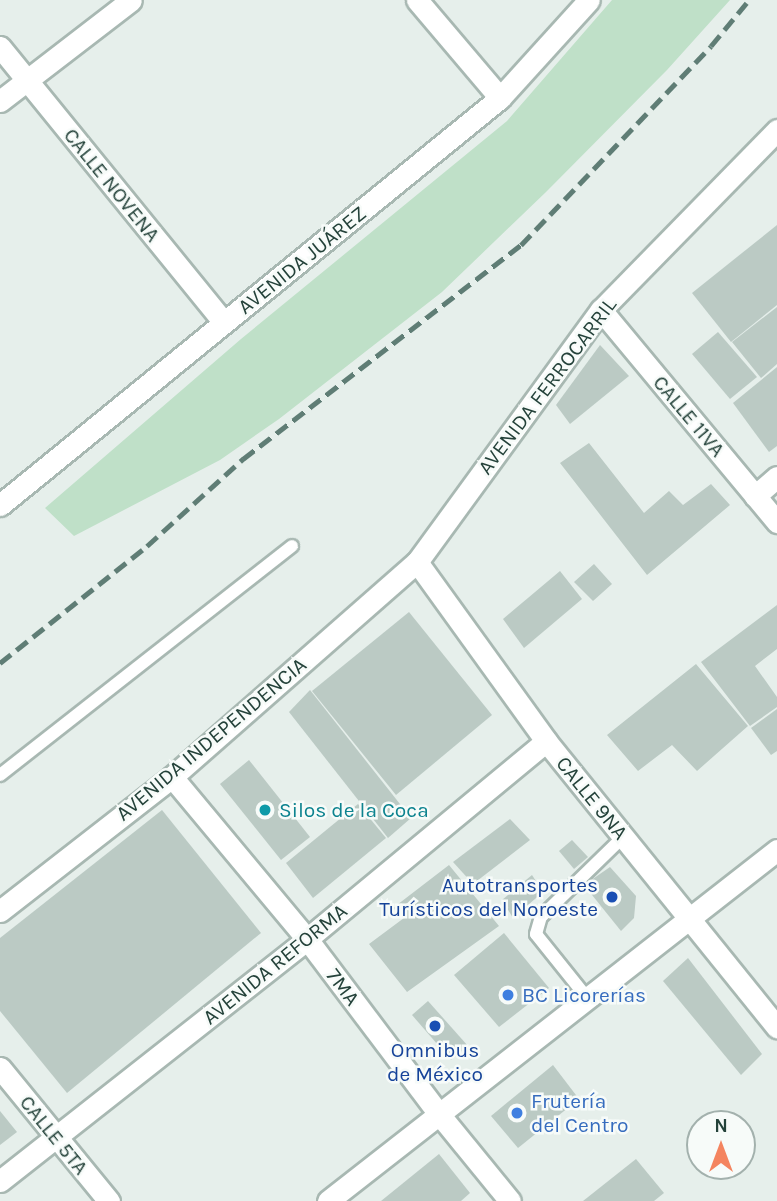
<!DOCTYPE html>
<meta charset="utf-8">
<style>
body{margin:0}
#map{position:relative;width:777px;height:1201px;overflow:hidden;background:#e6efeb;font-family:Karla,sans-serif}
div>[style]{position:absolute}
.green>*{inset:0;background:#bfe0c8}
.building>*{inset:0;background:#bbcac4}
.roads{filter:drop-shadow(2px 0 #a8b8b2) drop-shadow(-2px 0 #a8b8b2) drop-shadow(0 2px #a8b8b2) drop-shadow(0 -2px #a8b8b2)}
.service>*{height:12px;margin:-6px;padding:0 6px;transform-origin:6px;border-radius:6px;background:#fff}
.minor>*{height:21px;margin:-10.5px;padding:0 10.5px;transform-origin:10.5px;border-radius:10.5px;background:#fff}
.tertiary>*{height:21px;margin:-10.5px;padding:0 10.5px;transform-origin:10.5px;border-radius:10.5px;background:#fff}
.rail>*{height:5px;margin-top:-2.5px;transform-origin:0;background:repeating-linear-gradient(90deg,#5f7d75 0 14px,transparent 0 21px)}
.dots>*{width:19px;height:19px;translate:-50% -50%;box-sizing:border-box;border:4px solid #f7fbf9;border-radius:50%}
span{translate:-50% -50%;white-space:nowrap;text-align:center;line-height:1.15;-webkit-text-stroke:5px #f7fbf9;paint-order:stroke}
.street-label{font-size:21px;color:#24423a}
.culture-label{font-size:21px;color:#0d838f}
.left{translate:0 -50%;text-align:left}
.transit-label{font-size:21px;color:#164399}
.right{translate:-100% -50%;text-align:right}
.shop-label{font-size:21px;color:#366cbe}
.north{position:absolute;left:686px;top:1110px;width:70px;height:70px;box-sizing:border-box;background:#f7fbf9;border:2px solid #a3b1ad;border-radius:50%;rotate:0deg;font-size:19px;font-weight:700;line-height:28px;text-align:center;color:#24423a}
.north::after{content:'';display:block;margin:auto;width:24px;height:32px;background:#f4845f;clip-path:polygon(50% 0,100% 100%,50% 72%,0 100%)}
</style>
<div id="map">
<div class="green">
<div style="clip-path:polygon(612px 0,730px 0,667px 70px,546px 192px,442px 292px,279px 419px,220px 460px,74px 536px,45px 508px,241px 339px,507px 121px)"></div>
</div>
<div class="building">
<div style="clip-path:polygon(777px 225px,777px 305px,731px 342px,692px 293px)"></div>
<div style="clip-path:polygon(777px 307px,777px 364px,761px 378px,732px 342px)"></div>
<div style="clip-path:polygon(718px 332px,757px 377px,730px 399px,692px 354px)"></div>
<div style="clip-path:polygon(600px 345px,629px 376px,570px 424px,556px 405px)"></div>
<div style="clip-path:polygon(777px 367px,777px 446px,769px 452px,733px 403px)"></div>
<div style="clip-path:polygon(589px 443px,644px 513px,669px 491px,683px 505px,711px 484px,730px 505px,647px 575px,560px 463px)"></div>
<div style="clip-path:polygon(594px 564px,612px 584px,593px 601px,574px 582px)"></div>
<div style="clip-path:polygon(560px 571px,582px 599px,524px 648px,503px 619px)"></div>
<div style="clip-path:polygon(777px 605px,777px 649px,755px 666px,777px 697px,777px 707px,750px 726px,701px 662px)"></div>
<div style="clip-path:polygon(409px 612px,492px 715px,396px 795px,312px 691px)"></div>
<div style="clip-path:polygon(696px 664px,748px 726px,697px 771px,672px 745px,638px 771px,607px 735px)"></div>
<div style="clip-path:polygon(310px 690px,411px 818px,388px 838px,289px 712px)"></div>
<div style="clip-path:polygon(777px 709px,777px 751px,771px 755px,751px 728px)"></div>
<div style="clip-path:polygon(249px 760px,310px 837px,281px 860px,220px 784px)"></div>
<div style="clip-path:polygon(358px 804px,386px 838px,313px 898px,286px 863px)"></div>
<div style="clip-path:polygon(162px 810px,261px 933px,67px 1093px,0 1011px,0 938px)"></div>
<div style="clip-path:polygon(510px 819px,530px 840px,473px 884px,453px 862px)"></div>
<div style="clip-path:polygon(572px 840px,588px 857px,574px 869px,559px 851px)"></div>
<div style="clip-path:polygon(449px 865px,499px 926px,407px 992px,369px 944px,404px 918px,393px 908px)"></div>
<div style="clip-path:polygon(610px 867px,636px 896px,634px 918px,621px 931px,584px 885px)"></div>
<div style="clip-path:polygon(532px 875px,543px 892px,513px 918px,502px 900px)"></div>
<div style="clip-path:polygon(504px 933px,549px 988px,499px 1027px,454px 975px)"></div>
<div style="clip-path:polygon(688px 958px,762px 1054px,741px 1075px,663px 981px)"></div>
<div style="clip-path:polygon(428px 1001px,468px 1046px,451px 1060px,412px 1015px)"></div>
<div style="clip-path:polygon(553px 1065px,579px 1099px,518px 1148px,491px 1116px)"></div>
<div style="clip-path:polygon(0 1111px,17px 1132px,0 1145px)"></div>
<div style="clip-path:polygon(439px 1154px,470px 1193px,461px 1201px,381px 1201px)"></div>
<div style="clip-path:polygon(636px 1159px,664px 1193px,654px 1201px,583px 1201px)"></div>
</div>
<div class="roads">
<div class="service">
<div style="left:0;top:775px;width:371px;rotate:-38.1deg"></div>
<div style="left:588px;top:999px;width:83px;rotate:-128.7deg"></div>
<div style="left:536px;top:934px;width:18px;rotate:-74deg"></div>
<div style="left:541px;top:917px;width:115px;rotate:-44.3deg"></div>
</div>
<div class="minor">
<div style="left:417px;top:0;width:128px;rotate:49.7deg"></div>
<div style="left:0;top:47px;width:355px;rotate:50.9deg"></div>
<div style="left:0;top:101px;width:165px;rotate:-37.6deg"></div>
<div style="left:601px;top:310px;width:276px;rotate:50.3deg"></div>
<div style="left:755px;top:496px;width:29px;rotate:-41deg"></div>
<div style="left:417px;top:562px;width:221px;rotate:54.2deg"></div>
<div style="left:546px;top:741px;width:368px;rotate:51.1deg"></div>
<div style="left:172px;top:777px;width:211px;rotate:50.2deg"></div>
<div style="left:307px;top:939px;width:219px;rotate:53deg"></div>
<div style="left:439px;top:1114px;width:112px;rotate:50.8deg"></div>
<div style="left:0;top:911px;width:218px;rotate:-37.9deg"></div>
<div style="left:172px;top:777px;width:326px;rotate:-41.3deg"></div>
<div style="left:417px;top:562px;width:312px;rotate:-53.9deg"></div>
<div style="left:601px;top:310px;width:252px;rotate:-45.6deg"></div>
<div style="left:0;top:1068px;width:172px;rotate:50.7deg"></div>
<div style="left:0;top:1181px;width:391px;rotate:-38.2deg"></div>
<div style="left:307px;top:939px;width:310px;rotate:-39.6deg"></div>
<div style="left:328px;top:1201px;width:570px;rotate:-38.02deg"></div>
</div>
<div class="tertiary">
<div style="left:0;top:505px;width:645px;rotate:-39.15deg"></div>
<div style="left:500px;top:98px;width:132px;rotate:-47.8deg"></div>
</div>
</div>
<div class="rail">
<div style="left:0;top:663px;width:188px;rotate:-38.5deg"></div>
<div style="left:147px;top:546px;width:130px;rotate:-42.2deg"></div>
<div style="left:243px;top:459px;width:351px;rotate:-37.6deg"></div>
<div style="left:521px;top:245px;width:275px;rotate:-46.3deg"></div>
<div style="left:711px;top:46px;width:60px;rotate:-50.4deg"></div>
</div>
<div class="dots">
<div style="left:265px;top:810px;background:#0f9aa8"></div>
<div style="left:612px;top:897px;background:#1a4fb4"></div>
<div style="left:508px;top:995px;background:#3f7fe0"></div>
<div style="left:435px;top:1026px;background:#1a4fb4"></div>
<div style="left:517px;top:1113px;background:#3f7fe0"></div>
</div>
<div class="street-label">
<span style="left:112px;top:185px;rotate:51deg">CALLE NOVENA</span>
<span style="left:302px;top:260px;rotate:-39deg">AVENIDA JUÁREZ</span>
<span style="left:547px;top:386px;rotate:-53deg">AVENIDA FERROCARRIL</span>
<span style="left:689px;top:416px;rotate:50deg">CALLE 11VA</span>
<span style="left:211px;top:739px;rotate:-40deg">AVENIDA INDEPENDENCIA</span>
<span style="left:592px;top:798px;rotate:51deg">CALLE 9NA</span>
<span style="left:275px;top:964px;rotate:-39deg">AVENIDA REFORMA</span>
<span style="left:343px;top:987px;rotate:53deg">7MA</span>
<span style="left:54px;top:1135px;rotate:51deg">CALLE 5TA</span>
</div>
<div class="culture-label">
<span class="left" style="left:279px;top:810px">Silos de la Coca</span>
</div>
<div class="transit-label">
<span class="right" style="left:598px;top:897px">Autotransportes<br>Turísticos del Noroeste</span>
<span style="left:435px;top:1062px">Omnibus<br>de México</span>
</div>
<div class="shop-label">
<span class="left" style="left:522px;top:995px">BC Licorerías</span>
<span class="left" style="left:531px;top:1113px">Frutería<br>del Centro</span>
</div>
<div class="north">N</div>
</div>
